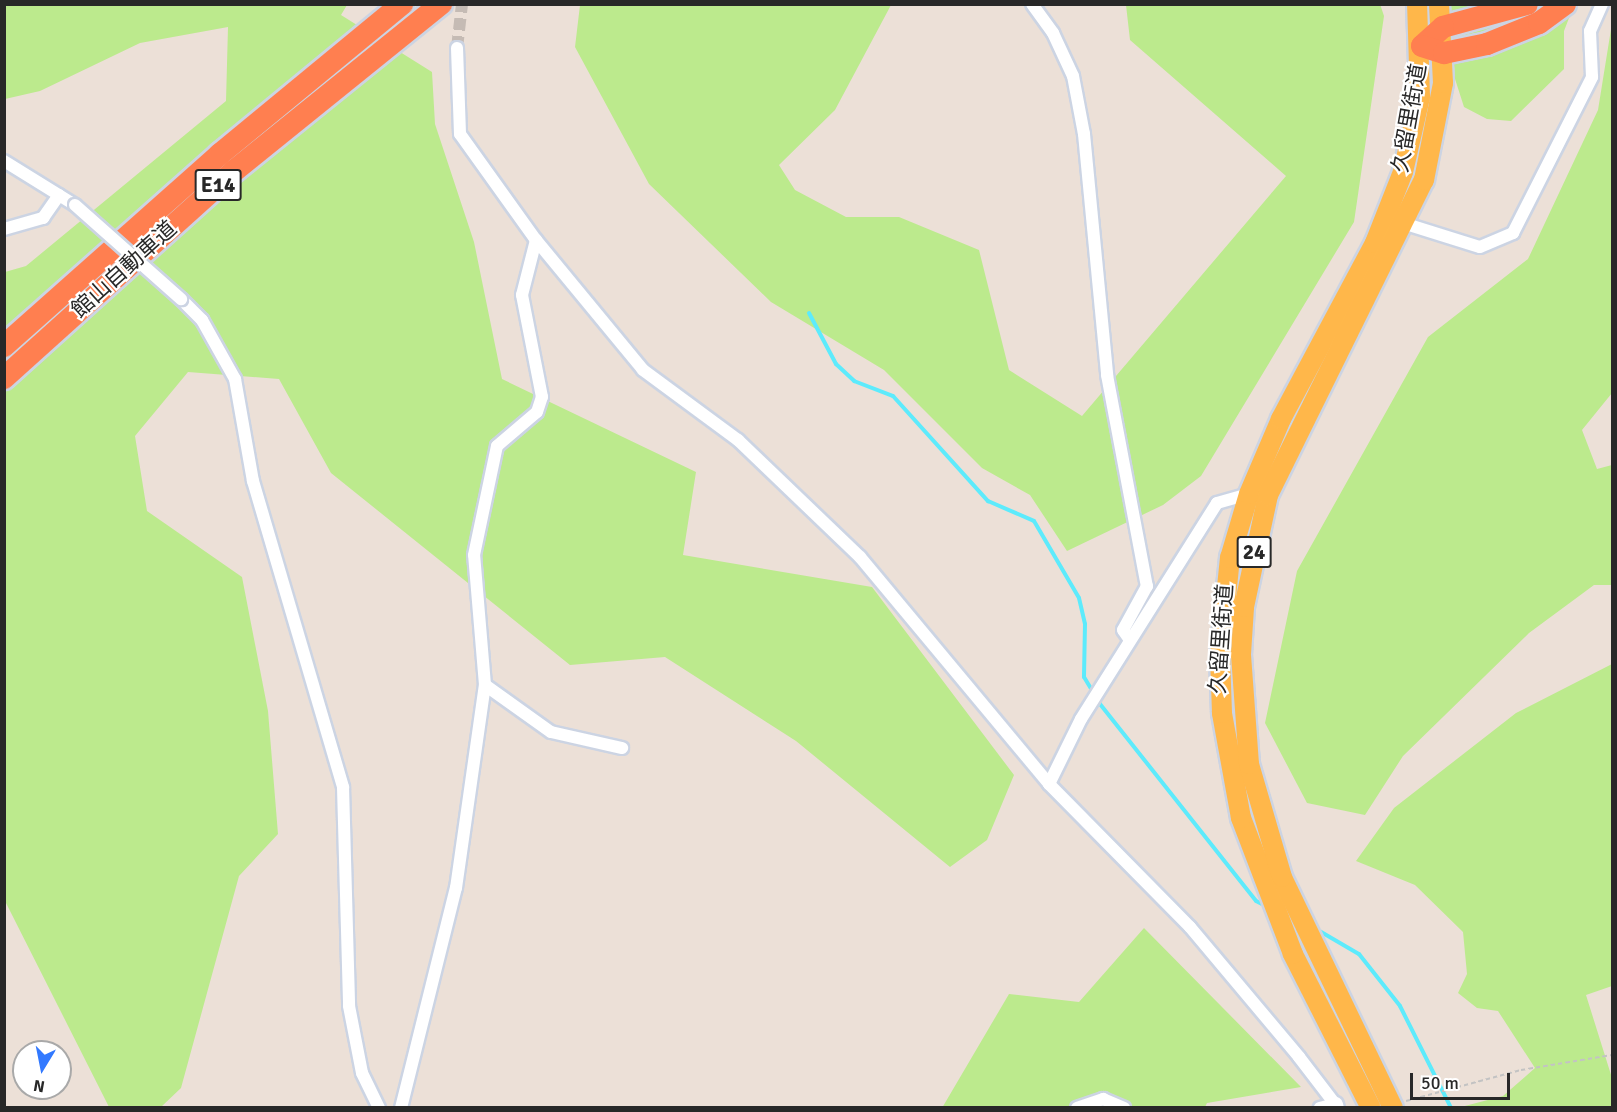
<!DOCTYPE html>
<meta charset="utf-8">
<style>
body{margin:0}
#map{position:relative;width:1617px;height:1112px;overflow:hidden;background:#ece0d7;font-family:Signika,"Noto Sans JP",sans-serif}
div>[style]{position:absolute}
.green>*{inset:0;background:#bcea8d}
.stream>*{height:4px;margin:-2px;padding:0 2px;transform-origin:2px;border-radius:2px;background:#5debfc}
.minor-tunnel>*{height:12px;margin-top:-6px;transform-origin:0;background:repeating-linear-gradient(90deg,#c5bbb4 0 12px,transparent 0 18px)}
.path>*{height:2px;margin-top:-1px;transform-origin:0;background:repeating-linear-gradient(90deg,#c3c3c3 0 4.5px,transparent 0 7.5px)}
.roads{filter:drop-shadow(2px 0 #ccd4e3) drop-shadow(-2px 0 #ccd4e3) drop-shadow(0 2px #ccd4e3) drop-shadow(0 -2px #ccd4e3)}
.minor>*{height:12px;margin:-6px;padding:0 6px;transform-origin:6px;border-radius:6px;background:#fff}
.tertiary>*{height:15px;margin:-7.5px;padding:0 7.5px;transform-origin:7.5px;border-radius:7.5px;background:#fff}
.primary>*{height:20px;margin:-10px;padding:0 10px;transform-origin:10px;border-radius:10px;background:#ffb74a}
.motorway>*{height:22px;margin:-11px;padding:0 11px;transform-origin:11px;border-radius:11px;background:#ff7f50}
.bridges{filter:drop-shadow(2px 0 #ccd4e3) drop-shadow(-2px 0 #ccd4e3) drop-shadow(0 2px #ccd4e3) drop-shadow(0 -2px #ccd4e3)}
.minor-bridge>*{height:12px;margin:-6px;padding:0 6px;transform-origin:6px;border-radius:6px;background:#fff}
span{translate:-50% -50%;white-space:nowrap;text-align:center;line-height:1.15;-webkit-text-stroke:4.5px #fff;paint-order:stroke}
.shield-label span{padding:2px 4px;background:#fff;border:2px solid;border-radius:4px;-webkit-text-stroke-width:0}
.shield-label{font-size:21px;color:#282828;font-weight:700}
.street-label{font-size:22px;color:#282828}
.frame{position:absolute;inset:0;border:6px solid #282828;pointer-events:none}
.north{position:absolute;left:12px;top:1040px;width:60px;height:60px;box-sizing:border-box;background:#fff;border:2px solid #a9a9a9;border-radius:50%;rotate:190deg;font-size:16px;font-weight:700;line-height:24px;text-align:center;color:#282828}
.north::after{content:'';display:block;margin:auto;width:21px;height:27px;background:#3279ff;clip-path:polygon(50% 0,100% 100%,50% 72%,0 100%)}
.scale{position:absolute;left:1410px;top:1073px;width:100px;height:27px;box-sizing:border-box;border:3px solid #282828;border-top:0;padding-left:8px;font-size:18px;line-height:21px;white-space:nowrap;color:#282828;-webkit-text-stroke:4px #fff;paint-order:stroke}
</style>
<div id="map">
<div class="green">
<div style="clip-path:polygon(1380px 4px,1384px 16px,1354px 222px,1201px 476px,1163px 505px,1067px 551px,1030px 495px,982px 468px,884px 370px,771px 302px,649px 184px,575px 47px,580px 5px,891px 5px,835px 110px,779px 165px,795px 190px,846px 217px,899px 217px,979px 250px,1009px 370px,1082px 416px,1286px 176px,1130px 40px,1126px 5px)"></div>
<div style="clip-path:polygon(1431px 4px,1574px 5px,1564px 31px,1564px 69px,1511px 121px,1487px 119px,1464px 107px)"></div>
<div style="clip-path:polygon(5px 5px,347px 5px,341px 15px,432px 72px,435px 124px,474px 242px,502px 379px,696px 472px,683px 555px,872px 587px,1014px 775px,987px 840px,950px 867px,796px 741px,665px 657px,570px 665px,331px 473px,279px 379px,188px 372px,135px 436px,147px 511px,242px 577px,268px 711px,278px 834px,239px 876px,181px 1088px,161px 1107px,109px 1107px,5px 901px,5px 272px,26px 266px,226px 101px,228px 27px,140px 43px,40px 91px,5px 99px)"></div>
<div style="clip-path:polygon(1612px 23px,1612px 393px,1582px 430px,1597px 469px,1612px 465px,1612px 585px,1594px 585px,1529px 633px,1403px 756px,1365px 815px,1307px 803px,1265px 723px,1297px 571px,1428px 337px,1528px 259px,1598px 110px)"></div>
<div style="clip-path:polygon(1612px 664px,1612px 986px,1586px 995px,1612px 1078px,1612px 1107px,1461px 1107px,1503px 1096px,1535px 1068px,1498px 1011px,1477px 1008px,1458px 993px,1467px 974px,1463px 932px,1415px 885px,1356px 861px,1394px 808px,1516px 713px)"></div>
<div style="clip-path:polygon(1144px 928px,1301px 1087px,1207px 1103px,1205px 1107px,942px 1108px,1009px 994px,1079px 1002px)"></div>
</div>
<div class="stream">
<div style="left:809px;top:313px;width:58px;rotate:62.1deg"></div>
<div style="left:836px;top:364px;width:25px;rotate:43deg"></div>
<div style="left:854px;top:381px;width:42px;rotate:21deg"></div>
<div style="left:893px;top:396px;width:142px;rotate:47.9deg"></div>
<div style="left:988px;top:501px;width:50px;rotate:23.5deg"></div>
<div style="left:1034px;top:521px;width:89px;rotate:59.7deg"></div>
<div style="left:1079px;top:598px;width:27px;rotate:77deg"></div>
<div style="left:1085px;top:624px;width:53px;rotate:91.1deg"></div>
<div style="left:1084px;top:677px;width:31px;rotate:59deg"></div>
<div style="left:1100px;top:704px;width:251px;rotate:51.6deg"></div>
<div style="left:1256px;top:901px;width:11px;rotate:27deg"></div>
<div style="left:1316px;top:929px;width:50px;rotate:30.2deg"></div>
<div style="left:1359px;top:954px;width:66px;rotate:51.7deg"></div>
<div style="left:1400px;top:1006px;width:114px;rotate:63.4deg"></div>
</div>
<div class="minor-tunnel">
<div style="left:457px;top:48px;width:44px;rotate:-83.5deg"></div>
</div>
<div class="path">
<div style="left:1406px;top:1101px;width:119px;rotate:-15.1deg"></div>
<div style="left:1521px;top:1070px;width:92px;rotate:-9.4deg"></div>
</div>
<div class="roads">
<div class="minor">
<div style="left:1032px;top:4px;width:36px;rotate:54deg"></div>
<div style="left:1053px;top:33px;width:47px;rotate:65.1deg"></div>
<div style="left:1073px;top:76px;width:59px;rotate:79.3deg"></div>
<div style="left:1084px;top:134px;width:242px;rotate:84.5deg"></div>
<div style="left:1107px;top:375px;width:215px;rotate:79.3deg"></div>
<div style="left:1147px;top:586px;width:50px;rotate:118.6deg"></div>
<div style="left:1123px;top:630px;width:12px;rotate:55deg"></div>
<div style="left:457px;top:48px;width:86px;rotate:88deg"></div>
<div style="left:460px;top:134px;width:130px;rotate:54.4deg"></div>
<div style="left:536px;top:240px;width:168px;rotate:50.5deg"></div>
<div style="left:643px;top:370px;width:118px;rotate:36.4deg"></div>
<div style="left:738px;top:440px;width:169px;rotate:43.8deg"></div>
<div style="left:860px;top:557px;width:295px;rotate:50.2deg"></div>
<div style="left:1049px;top:784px;width:201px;rotate:45.4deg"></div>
<div style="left:1190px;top:927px;width:170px;rotate:50deg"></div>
<div style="left:1299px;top:1057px;width:59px;rotate:52.5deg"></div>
<div style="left:1335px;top:1104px;width:16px;rotate:165deg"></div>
<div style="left:4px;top:161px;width:84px;rotate:31.8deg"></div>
<div style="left:1406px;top:224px;width:77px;rotate:17.3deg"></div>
<div style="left:1480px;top:247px;width:36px;rotate:-23deg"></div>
<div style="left:1513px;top:233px;width:175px;rotate:-63.1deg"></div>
<div style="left:1592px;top:77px;width:46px;rotate:-92.5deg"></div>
<div style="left:1590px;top:31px;width:30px;rotate:-66deg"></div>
<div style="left:4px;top:229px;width:41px;rotate:-15.8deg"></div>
<div style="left:43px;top:218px;width:28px;rotate:-55deg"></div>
<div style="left:181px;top:299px;width:30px;rotate:45deg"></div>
<div style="left:202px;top:320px;width:68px;rotate:60.8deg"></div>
<div style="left:235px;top:379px;width:104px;rotate:80deg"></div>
<div style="left:253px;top:481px;width:319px;rotate:73.6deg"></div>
<div style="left:343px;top:787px;width:219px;rotate:88.4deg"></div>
<div style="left:349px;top:1006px;width:68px;rotate:79deg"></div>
<div style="left:362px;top:1073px;width:39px;rotate:64deg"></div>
<div style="left:485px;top:685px;width:81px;rotate:35.5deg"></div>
<div style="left:551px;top:732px;width:73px;rotate:12.7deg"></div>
<div style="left:1049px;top:784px;width:72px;rotate:-63.8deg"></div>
<div style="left:1081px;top:719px;width:255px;rotate:-57.8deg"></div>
<div style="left:1217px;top:503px;width:33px;rotate:-16deg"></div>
<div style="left:401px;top:1108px;width:227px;rotate:-76deg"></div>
<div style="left:456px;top:888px;width:205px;rotate:-81.9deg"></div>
<div style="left:485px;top:685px;width:130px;rotate:-94.8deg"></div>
<div style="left:474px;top:555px;width:111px;rotate:-78.1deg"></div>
<div style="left:497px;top:446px;width:52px;rotate:-40.4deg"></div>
<div style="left:537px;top:412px;width:16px;rotate:-72deg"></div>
<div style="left:542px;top:397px;width:104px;rotate:-101.1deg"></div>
<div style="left:522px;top:295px;width:57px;rotate:-75.7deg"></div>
<div style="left:1077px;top:1108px;width:28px;rotate:-19deg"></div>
<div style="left:1103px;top:1099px;width:23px;rotate:23deg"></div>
</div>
<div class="tertiary">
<div style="left:1335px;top:1104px;width:4px;rotate:76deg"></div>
</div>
<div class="primary">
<div style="left:1371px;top:1108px;width:173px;rotate:-116.9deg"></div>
<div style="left:1293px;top:954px;width:146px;rotate:-110.9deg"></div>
<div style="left:1241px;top:818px;width:107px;rotate:-100.3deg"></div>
<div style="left:1222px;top:713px;width:57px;rotate:-92deg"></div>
<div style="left:1220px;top:656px;width:99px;rotate:-84.2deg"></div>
<div style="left:1230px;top:558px;width:67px;rotate:-73.5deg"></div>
<div style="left:1249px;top:494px;width:82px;rotate:-66.9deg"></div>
<div style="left:1281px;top:419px;width:200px;rotate:-61.9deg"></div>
<div style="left:1375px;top:243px;width:76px;rotate:-68.5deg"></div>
<div style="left:1403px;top:172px;width:77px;rotate:-77.2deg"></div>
<div style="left:1420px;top:97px;width:93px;rotate:-91.8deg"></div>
<div style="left:1393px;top:1108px;width:256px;rotate:-115.7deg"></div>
<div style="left:1282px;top:877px;width:118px;rotate:-106.3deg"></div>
<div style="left:1249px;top:764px;width:110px;rotate:-94.2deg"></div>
<div style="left:1241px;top:654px;width:47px;rotate:-86.3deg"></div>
<div style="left:1244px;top:607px;width:115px;rotate:-77.9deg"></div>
<div style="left:1268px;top:495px;width:352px;rotate:-63.7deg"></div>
<div style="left:1424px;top:180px;width:99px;rotate:-78.9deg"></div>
<div style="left:1443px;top:83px;width:79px;rotate:-92.9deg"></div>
</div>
<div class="motorway">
<div style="left:1527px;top:4px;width:87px;rotate:164.7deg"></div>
<div style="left:1443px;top:27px;width:28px;rotate:138deg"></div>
<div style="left:1422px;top:46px;width:23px;rotate:18deg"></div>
<div style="left:1444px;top:53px;width:44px;rotate:-11.8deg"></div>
<div style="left:1487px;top:44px;width:56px;rotate:-22deg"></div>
<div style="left:1539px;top:23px;width:32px;rotate:-36deg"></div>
<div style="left:4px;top:346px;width:289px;rotate:-41.6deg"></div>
<div style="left:220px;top:154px;width:236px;rotate:-39.5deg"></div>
<div style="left:4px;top:378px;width:309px;rotate:-42deg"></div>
<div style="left:234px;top:171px;width:266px;rotate:-38.9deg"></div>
</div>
</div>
<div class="bridges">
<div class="minor-bridge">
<div style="left:75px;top:205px;width:142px;rotate:41.6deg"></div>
</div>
</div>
<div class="shield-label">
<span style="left:218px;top:185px">E14</span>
<span style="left:1254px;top:552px">24</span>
</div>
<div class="street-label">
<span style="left:1409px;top:118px;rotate:-80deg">久留里街道</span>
<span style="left:124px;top:269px;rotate:-42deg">館山自動車道</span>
<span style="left:1221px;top:639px;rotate:-86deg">久留里街道</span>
</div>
<div class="frame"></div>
<div class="north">N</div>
<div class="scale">50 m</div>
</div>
